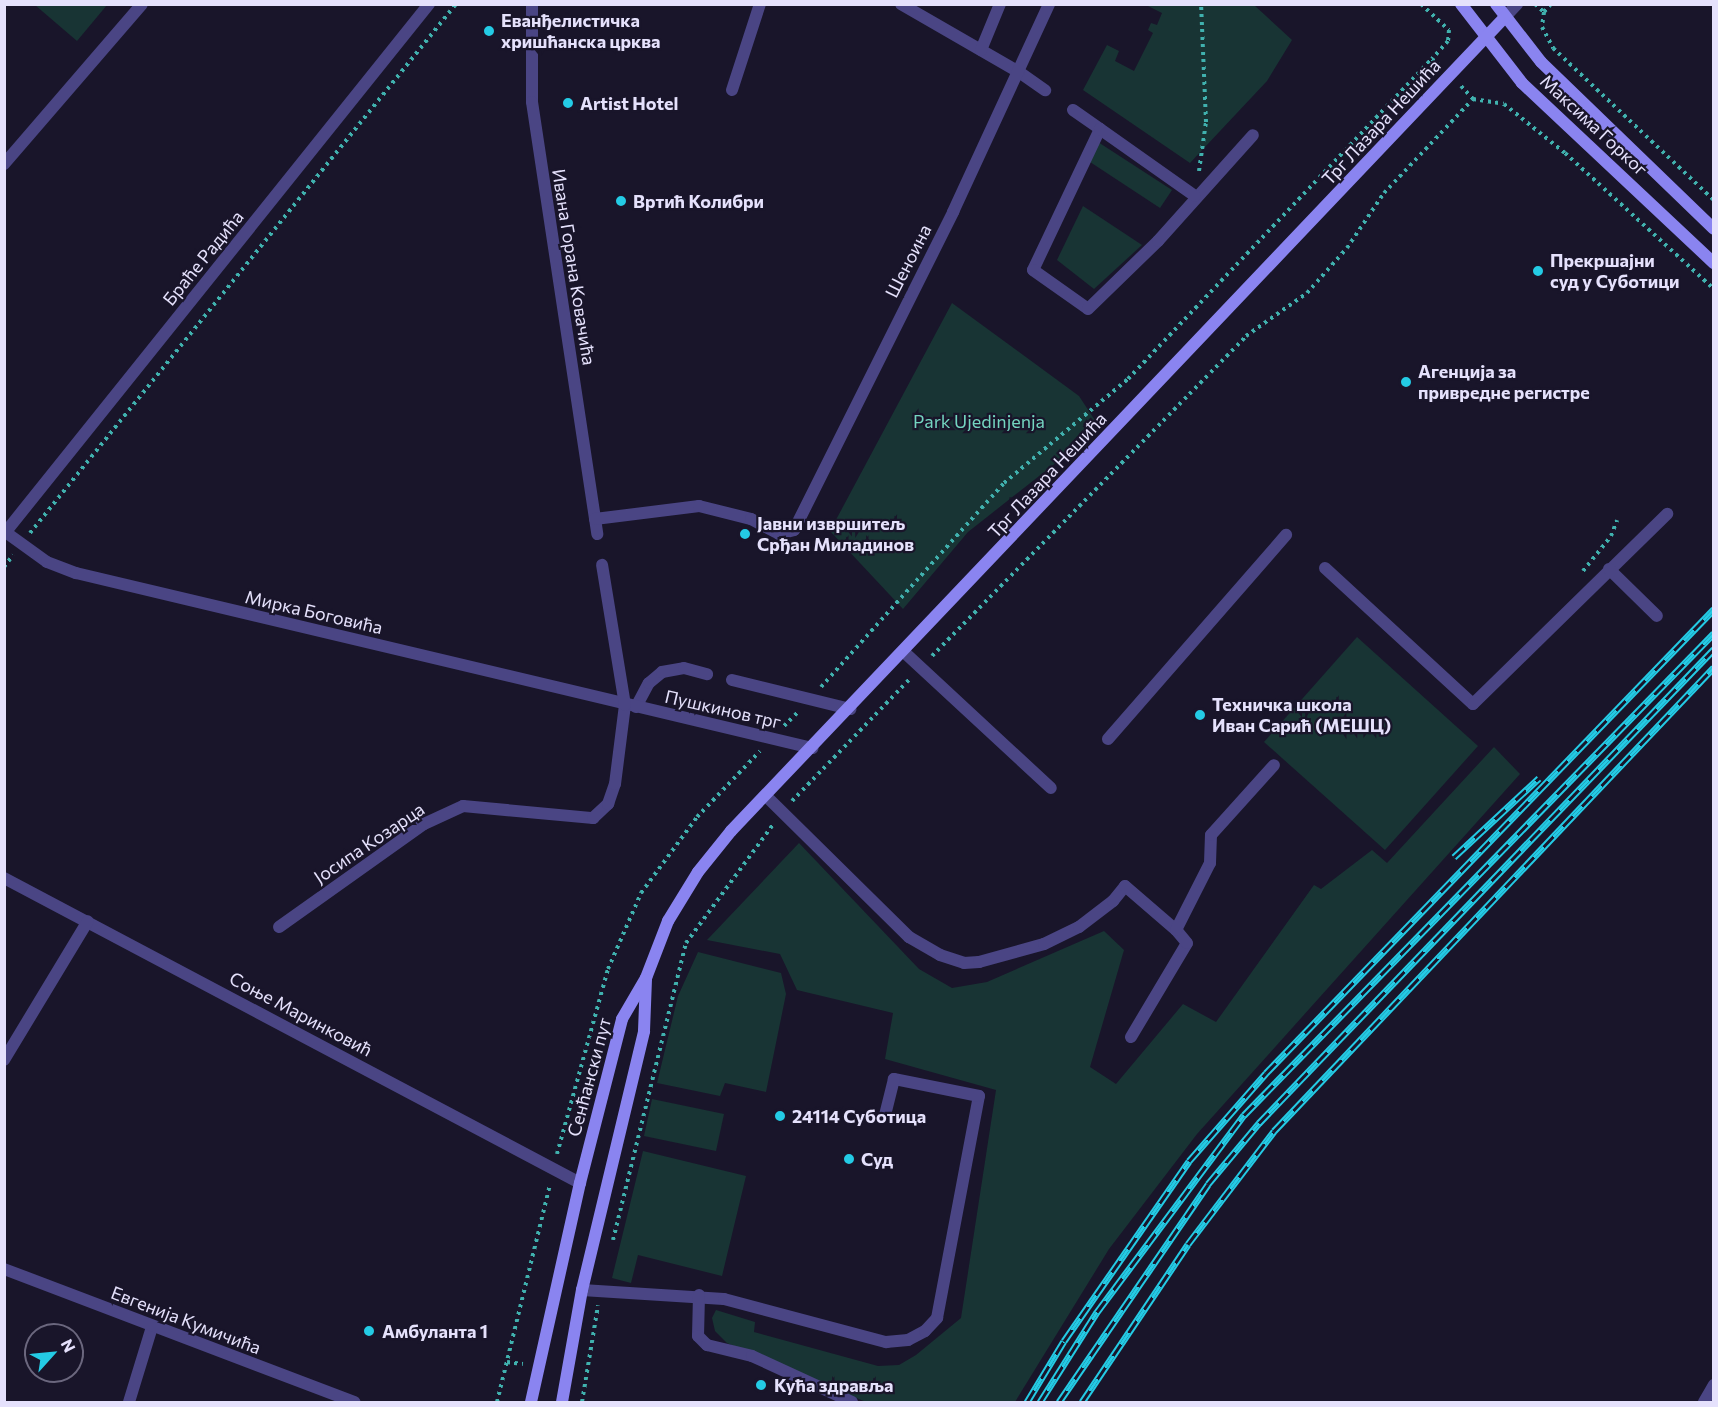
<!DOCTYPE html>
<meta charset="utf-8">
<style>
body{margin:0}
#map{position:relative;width:1718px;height:1407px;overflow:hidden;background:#19152a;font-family:Commissioner,sans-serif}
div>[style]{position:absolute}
.green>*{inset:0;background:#183434}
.path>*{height:4px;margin-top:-2px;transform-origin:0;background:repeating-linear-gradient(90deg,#40b1ae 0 3px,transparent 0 7.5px)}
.service>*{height:12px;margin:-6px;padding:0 6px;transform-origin:6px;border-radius:6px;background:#4a4584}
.minor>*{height:12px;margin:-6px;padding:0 6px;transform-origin:6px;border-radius:6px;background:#4a4584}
.tertiary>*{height:12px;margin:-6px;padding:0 6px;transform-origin:6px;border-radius:6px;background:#4a4584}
.secondary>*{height:12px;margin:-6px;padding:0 6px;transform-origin:6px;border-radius:6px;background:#8a84f0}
.rail>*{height:7px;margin-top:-3.5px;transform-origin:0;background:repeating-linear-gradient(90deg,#19152a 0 14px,#24cbe5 0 28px);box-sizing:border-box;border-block:2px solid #24cbe5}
.dots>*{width:16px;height:16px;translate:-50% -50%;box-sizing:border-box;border:3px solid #19152a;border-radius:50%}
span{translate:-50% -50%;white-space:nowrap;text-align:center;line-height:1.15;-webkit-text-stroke:4.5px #19152a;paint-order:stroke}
.poi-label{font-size:18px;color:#e5e1fc;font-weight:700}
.left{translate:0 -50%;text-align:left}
.street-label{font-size:18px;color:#e5e1fc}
.park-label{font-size:18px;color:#74d5c0}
.frame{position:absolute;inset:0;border:6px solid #e5e1fc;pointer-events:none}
.north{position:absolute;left:24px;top:1323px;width:60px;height:60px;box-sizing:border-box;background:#19152a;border:2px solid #6b677e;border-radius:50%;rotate:63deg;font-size:16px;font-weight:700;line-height:24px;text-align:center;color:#e5e1fc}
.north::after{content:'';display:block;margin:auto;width:21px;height:27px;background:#24cbe5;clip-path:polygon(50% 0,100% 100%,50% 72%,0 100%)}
</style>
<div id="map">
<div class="green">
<div style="clip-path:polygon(35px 5px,107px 5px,77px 41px)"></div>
<div style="clip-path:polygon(1146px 5px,1254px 5px,1292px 40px,1267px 81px,1190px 163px,1083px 90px,1107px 45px,1119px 51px,1115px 61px,1134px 71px,1153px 33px,1148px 30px,1151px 23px,1157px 25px,1162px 13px)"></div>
<div style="clip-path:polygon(1098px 142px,1172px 190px,1160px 208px,1087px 160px)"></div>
<div style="clip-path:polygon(1083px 206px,1142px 245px,1094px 289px,1057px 260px)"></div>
<div style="clip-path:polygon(952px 303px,1079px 396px,1100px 428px,968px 532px,903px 609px,830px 531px)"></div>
<div style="clip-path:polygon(1357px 637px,1478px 746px,1385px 850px,1264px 742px)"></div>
<div style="clip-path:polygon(1494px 747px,1520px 774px,1197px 1134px,1109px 1249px,1015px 1402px,866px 1402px,727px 1343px,715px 1331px,712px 1318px,716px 1310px,755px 1322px,754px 1332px,878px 1366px,899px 1365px,916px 1355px,961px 1318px,996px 1090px,885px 1059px,893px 1013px,797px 990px,780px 954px,707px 940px,799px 843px,919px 969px,952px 988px,987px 982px,1104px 931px,1124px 950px,1090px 1067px,1116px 1084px,1183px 1004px,1216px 1022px,1314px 885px,1321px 889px,1372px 850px,1387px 863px)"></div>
<div style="clip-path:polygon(698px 952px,781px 973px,786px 994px,766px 1092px,725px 1083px,720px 1096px,657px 1083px,678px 996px)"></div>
<div style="clip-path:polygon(652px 1099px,724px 1114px,716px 1151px,644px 1136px)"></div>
<div style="clip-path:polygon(643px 1151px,746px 1176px,722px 1276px,638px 1255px,631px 1283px,612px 1278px)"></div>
</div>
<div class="path">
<div style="left:1421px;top:4px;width:38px;rotate:43deg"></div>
<div style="left:1449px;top:30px;width:11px;rotate:95deg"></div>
<div style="left:1448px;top:41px;width:24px;rotate:132deg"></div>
<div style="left:1432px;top:59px;width:8px;rotate:40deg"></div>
<div style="left:1535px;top:4px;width:12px;rotate:42deg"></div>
<div style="left:1544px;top:12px;width:15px;rotate:98deg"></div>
<div style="left:1542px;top:27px;width:24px;rotate:62deg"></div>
<div style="left:1553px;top:48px;width:221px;rotate:43.4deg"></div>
<div style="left:1544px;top:12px;width:11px;rotate:-49deg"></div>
<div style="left:1461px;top:86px;width:18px;rotate:47deg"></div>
<div style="left:1473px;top:99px;width:31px;rotate:9deg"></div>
<div style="left:1504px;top:104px;width:78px;rotate:38.8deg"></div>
<div style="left:1565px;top:153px;width:202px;rotate:42.4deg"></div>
<div style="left:1199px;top:171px;width:49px;rotate:-81.9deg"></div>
<div style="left:1206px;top:122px;width:118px;rotate:-92.4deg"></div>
<div style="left:30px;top:533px;width:679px;rotate:-51.16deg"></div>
<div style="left:4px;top:567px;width:15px;rotate:-53deg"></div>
<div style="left:1583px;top:571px;width:45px;rotate:-51.3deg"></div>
<div style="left:1611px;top:536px;width:17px;rotate:-69deg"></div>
<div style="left:932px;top:656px;width:448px;rotate:-45.5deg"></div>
<div style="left:1246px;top:336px;width:75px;rotate:-35.2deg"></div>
<div style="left:1307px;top:293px;width:60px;rotate:-48.4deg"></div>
<div style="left:1347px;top:248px;width:66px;rotate:-56.1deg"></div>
<div style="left:1384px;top:193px;width:129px;rotate:-46.6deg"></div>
<div style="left:821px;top:687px;width:274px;rotate:-48.1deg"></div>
<div style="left:1004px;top:483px;width:162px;rotate:-40deg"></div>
<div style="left:1128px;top:379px;width:441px;rotate:-46.5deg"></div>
<div style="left:784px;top:726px;width:20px;rotate:-45deg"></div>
<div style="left:792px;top:801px;width:170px;rotate:-46deg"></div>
<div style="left:557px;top:1154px;width:192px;rotate:-74.6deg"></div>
<div style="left:608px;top:969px;width:83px;rotate:-66.5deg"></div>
<div style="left:641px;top:893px;width:94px;rotate:-53.6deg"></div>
<div style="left:697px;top:817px;width:91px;rotate:-46.3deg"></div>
<div style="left:613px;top:1240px;width:306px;rotate:-76.2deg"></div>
<div style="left:686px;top:943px;width:149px;rotate:-53.7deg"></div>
<div style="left:507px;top:1362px;width:16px;rotate:7deg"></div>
<div style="left:497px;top:1402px;width:224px;rotate:-76.3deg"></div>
<div style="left:582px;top:1402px;width:98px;rotate:-80.6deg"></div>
</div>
<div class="service">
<div style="left:1019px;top:72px;width:32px;rotate:35deg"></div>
<div style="left:732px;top:90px;width:90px;rotate:-72deg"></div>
<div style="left:1073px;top:110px;width:33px;rotate:35deg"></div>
<div style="left:1100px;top:129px;width:156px;rotate:115.4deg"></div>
<div style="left:1033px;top:270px;width:67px;rotate:35.3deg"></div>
<div style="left:1088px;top:309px;width:98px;rotate:-44.2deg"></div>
<div style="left:1158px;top:241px;width:142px;rotate:-48.1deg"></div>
<div style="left:1100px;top:129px;width:116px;rotate:35.2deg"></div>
<div style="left:1325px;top:568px;width:201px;rotate:42.6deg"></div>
<div style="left:1473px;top:704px;width:272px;rotate:-44.4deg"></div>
<div style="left:1609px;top:569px;width:67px;rotate:44.4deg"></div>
<div style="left:904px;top:652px;width:200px;rotate:42.8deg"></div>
<div style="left:732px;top:680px;width:122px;rotate:13.8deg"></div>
<div style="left:636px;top:707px;width:27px;rotate:-62deg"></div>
<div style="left:649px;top:683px;width:17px;rotate:-40deg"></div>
<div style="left:662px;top:672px;width:22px;rotate:-10deg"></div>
<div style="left:684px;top:668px;width:24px;rotate:15deg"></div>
<div style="left:1108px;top:739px;width:271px;rotate:-48.9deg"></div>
<div style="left:766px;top:796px;width:201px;rotate:44.6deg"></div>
<div style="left:909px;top:937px;width:36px;rotate:30deg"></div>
<div style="left:940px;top:955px;width:25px;rotate:18deg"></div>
<div style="left:964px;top:963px;width:15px;rotate:-4deg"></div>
<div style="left:979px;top:962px;width:67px;rotate:-15.5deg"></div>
<div style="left:1044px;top:944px;width:39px;rotate:-26deg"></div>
<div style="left:1079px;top:927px;width:43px;rotate:-37.4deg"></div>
<div style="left:1113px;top:901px;width:19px;rotate:-51deg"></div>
<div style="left:1125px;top:886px;width:67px;rotate:40.8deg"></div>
<div style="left:1131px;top:1037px;width:109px;rotate:-59.2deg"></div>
<div style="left:1187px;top:943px;width:17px;rotate:-130deg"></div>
<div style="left:1176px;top:930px;width:75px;rotate:-63.1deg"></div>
<div style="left:1210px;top:863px;width:28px;rotate:-88deg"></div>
<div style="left:1211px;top:835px;width:94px;rotate:-48deg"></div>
<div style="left:582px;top:1290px;width:142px;rotate:3.6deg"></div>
<div style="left:724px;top:1299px;width:168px;rotate:14.9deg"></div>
<div style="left:886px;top:1342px;width:22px;rotate:-5deg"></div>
<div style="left:908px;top:1340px;width:19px;rotate:-28deg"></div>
<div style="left:925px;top:1331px;width:18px;rotate:-47deg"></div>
<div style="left:937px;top:1318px;width:226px;rotate:-79.3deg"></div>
<div style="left:979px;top:1096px;width:87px;rotate:-168.7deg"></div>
<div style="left:894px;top:1079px;width:36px;rotate:104deg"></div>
<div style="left:699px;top:1295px;width:41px;rotate:91.4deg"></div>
<div style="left:698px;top:1336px;width:13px;rotate:45deg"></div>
<div style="left:707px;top:1345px;width:46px;rotate:13.7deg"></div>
<div style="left:752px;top:1356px;width:110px;rotate:24.7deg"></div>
</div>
<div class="minor">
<div style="left:532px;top:4px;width:98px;rotate:90deg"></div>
<div style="left:532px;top:102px;width:437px;rotate:81.4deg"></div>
<div style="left:901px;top:4px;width:136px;rotate:30deg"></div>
<div style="left:981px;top:50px;width:50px;rotate:-67.6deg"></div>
<div style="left:4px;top:164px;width:211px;rotate:-49.2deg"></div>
<div style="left:595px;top:519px;width:105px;rotate:-7.1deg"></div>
<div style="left:699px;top:506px;width:54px;rotate:14deg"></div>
<div style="left:751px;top:519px;width:32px;rotate:28deg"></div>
<div style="left:779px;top:534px;width:16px;rotate:-15deg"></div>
<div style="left:794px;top:530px;width:356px;rotate:-63.4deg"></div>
<div style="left:953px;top:212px;width:229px;rotate:-65.2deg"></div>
<div style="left:4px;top:531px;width:53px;rotate:35.8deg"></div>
<div style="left:47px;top:562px;width:31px;rotate:21deg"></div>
<div style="left:76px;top:573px;width:757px;rotate:13.37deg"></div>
<div style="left:4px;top:878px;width:652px;rotate:27.9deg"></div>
<div style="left:279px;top:927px;width:178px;rotate:-35.4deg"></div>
<div style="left:424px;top:824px;width:43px;rotate:-24.8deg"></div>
<div style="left:463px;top:806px;width:131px;rotate:5.3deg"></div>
<div style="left:593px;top:818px;width:21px;rotate:-43deg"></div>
<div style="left:608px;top:804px;width:21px;rotate:-71deg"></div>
<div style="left:615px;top:784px;width:80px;rotate:-82.8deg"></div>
<div style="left:625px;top:705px;width:142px;rotate:-99.3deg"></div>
<div style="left:4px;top:1060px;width:162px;rotate:-58.9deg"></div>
<div style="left:129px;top:1402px;width:78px;rotate:-73deg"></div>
</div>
<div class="tertiary">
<div style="left:1505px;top:17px;width:18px;rotate:-47deg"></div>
<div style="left:4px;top:534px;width:679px;rotate:-51.27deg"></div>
<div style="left:4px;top:1269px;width:375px;rotate:20.8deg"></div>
<div style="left:1704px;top:1402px;width:20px;rotate:-60deg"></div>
</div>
<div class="secondary">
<div style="left:1461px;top:4px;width:100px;rotate:52.3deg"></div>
<div style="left:1522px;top:83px;width:263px;rotate:43.2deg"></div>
<div style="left:1496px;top:4px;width:73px;rotate:52.2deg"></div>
<div style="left:1541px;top:62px;width:240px;rotate:44deg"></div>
<div style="left:531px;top:1402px;width:224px;rotate:-77.4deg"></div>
<div style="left:580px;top:1183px;width:169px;rotate:-75.6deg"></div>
<div style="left:622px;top:1019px;width:48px;rotate:-59.7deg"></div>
<div style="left:646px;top:978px;width:61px;rotate:-68.9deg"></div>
<div style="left:668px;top:921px;width:57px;rotate:-58.5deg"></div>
<div style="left:698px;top:872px;width:53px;rotate:-51.2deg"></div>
<div style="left:731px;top:831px;width:1123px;rotate:-46.44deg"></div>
<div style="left:562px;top:1402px;width:114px;rotate:-79.9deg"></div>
<div style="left:582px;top:1290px;width:266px;rotate:-76.5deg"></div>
<div style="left:644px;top:1031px;width:51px;rotate:-87.8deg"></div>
</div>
<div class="rail">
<div style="left:1454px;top:857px;width:116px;rotate:-42.9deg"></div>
<div style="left:1027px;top:1402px;width:71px;rotate:-58.8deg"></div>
<div style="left:1064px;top:1341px;width:219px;rotate:-55.2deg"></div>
<div style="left:1189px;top:1161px;width:117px;rotate:-48.8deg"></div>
<div style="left:1266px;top:1073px;width:645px;rotate:-46.01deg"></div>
<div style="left:1040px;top:1402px;width:107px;rotate:-57.7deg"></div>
<div style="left:1097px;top:1312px;width:246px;rotate:-53.3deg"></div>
<div style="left:1244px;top:1115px;width:673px;rotate:-45.72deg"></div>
<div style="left:1059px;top:1402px;width:264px;rotate:-55.6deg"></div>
<div style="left:1208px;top:1184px;width:80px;rotate:-50.1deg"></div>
<div style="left:1259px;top:1123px;width:657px;rotate:-46.17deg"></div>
<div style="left:1082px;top:1402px;width:190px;rotate:-56.1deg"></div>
<div style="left:1188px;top:1244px;width:142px;rotate:-52.7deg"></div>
<div style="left:1274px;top:1131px;width:639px;rotate:-46.52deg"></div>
</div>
<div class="dots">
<div style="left:489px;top:31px;background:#24cbe5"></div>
<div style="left:568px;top:103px;background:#24cbe5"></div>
<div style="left:621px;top:201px;background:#24cbe5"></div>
<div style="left:1538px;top:271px;background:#24cbe5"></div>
<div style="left:1406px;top:382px;background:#24cbe5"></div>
<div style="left:745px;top:534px;background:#24cbe5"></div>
<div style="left:1200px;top:715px;background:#24cbe5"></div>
<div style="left:780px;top:1116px;background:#24cbe5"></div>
<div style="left:849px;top:1159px;background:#24cbe5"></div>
<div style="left:369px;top:1331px;background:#24cbe5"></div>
<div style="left:761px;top:1385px;background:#24cbe5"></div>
</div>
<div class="poi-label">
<span class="left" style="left:501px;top:31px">Еванђелистичка<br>хришћанска црква</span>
<span class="left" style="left:580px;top:103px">Artist Hotel</span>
<span class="left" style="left:633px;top:201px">Вртић Колибри</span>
<span class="left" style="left:1550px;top:271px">Прекршајни<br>суд у Суботици</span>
<span class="left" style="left:1418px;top:382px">Агенција за<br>привредне регистре</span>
<span class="left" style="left:757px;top:534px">Јавни извршитељ<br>Срђан Миладинов</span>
<span class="left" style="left:1212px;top:715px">Техничка школа<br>Иван Сарић (МЕШЦ)</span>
<span class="left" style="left:792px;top:1116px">24114 Суботица</span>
<span class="left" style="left:861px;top:1159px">Суд</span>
<span class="left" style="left:382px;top:1331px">Амбуланта 1</span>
<span class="left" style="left:774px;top:1385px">Кућа здравља</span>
</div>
<div class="street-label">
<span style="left:1381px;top:122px;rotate:-47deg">Трг Лазара Нешића</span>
<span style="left:1594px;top:125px;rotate:43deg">Максима Горког</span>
<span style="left:203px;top:258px;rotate:-51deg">Браће Радића</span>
<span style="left:908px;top:261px;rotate:-63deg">Шеноина</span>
<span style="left:574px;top:267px;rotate:81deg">Ивана Горана Ковачића</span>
<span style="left:1047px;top:475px;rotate:-47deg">Трг Лазара Нешића</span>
<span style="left:314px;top:612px;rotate:13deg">Мирка Боговића</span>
<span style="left:723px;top:709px;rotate:13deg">Пушкинов трг</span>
<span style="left:369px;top:843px;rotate:-34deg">Јосипа Козарца</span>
<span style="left:301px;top:1014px;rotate:28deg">Соње Маринковић</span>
<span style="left:589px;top:1077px;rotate:-75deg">Сенћански пут</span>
<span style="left:186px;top:1320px;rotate:21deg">Евгенија Кумичића</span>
</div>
<div class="park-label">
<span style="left:979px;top:421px">Park Ujedinjenja</span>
</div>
<div class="frame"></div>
<div class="north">N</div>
</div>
